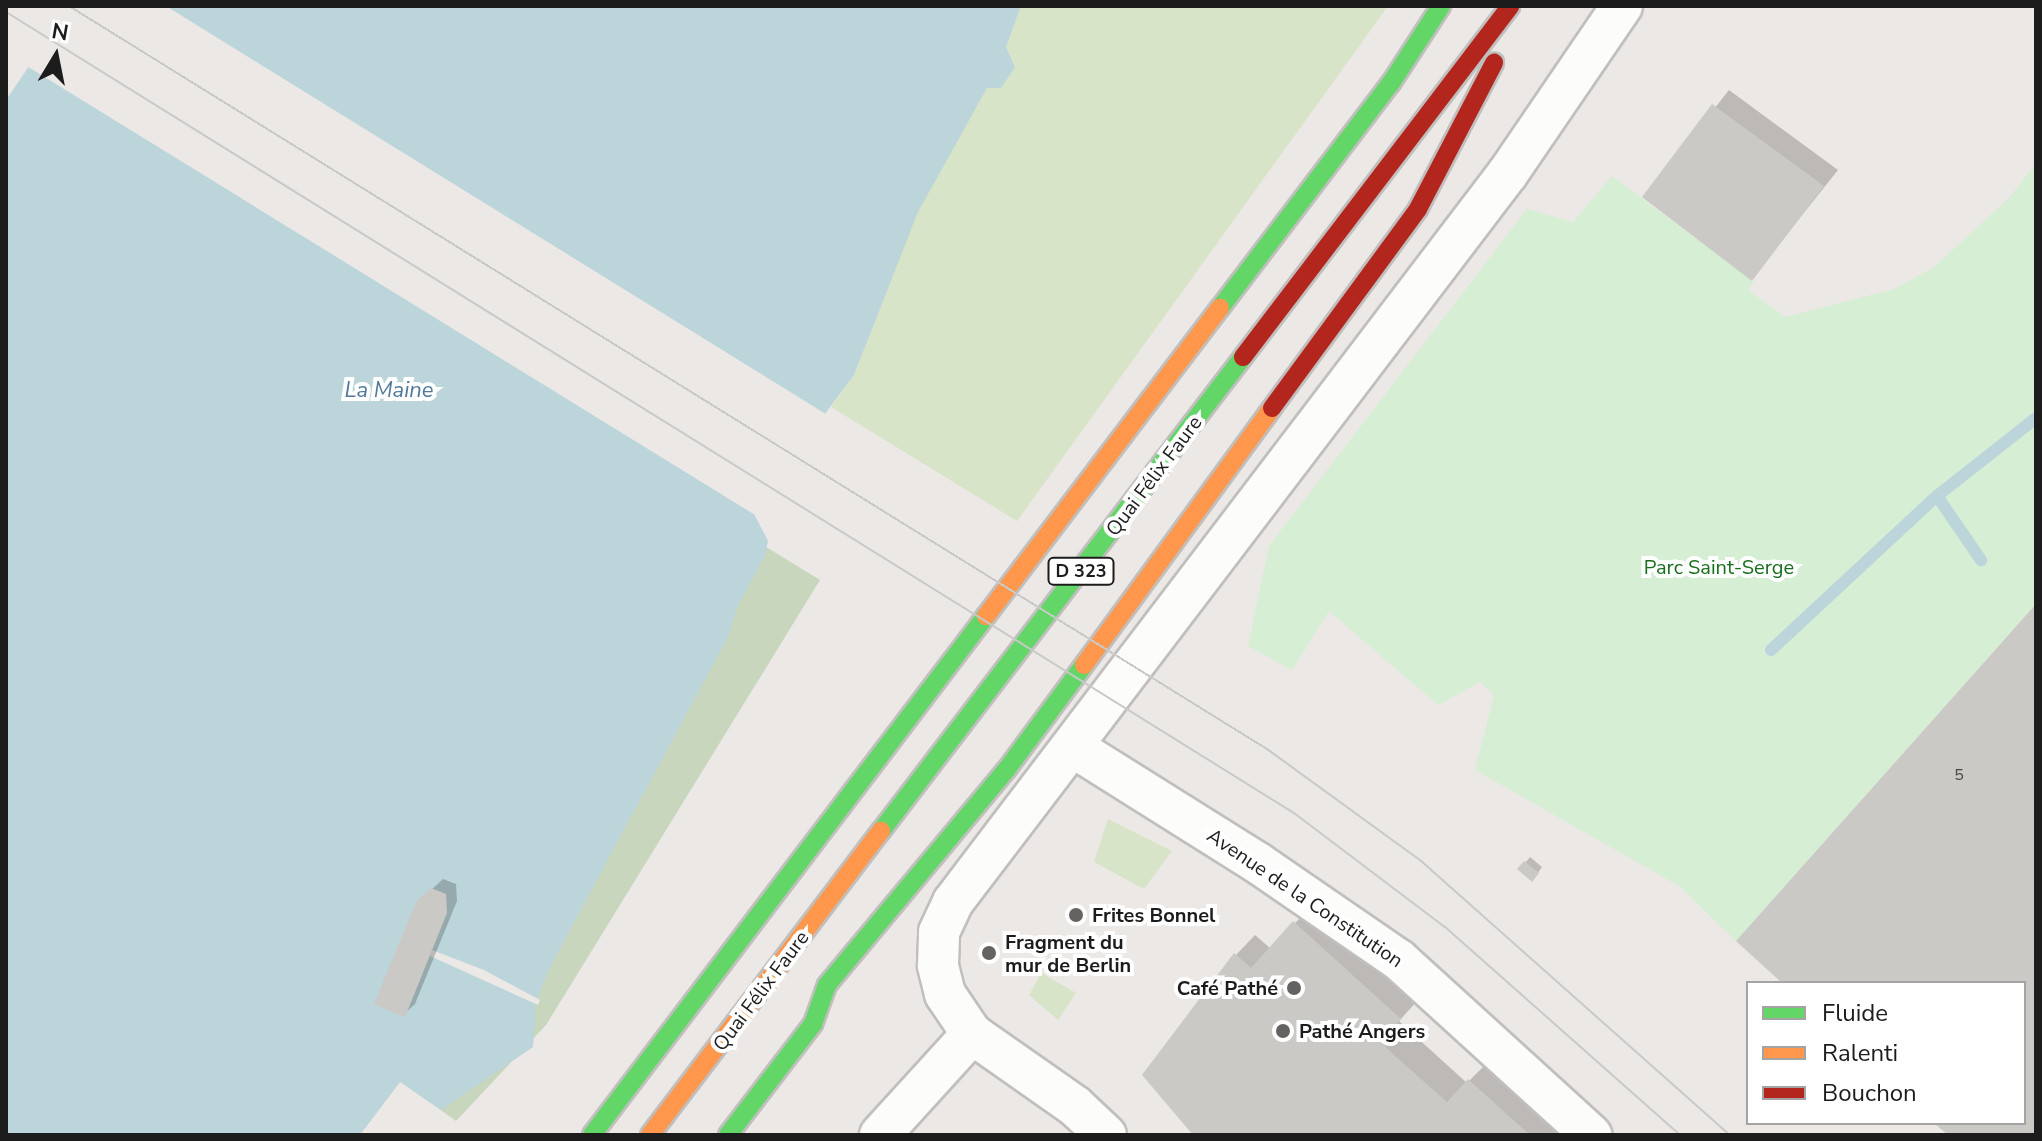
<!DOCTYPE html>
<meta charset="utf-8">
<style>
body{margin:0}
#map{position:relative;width:2042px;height:1141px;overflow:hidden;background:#ebe8e5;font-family:"Nunito Sans",sans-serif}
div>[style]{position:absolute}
.grass>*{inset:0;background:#d8e4c7}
.forest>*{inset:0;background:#c7d6bd}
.park>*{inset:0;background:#d6eed4}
.water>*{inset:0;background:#bcd5da}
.pier>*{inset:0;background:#ebe8e5}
.shadow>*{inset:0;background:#0003}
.stream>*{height:12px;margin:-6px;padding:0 6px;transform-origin:6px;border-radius:6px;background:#bcd5da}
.building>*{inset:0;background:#cbc9c6}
.roads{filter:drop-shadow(2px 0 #c0bfbd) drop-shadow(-2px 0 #c0bfbd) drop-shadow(0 2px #c0bfbd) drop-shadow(0 -2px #c0bfbd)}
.street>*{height:40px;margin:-20px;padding:0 20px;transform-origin:20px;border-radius:20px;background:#fcfcfb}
.fast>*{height:18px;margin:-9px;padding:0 9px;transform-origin:9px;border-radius:9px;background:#63d668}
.slow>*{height:18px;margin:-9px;padding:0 9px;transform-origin:9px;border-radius:9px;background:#ff974d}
.jam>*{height:18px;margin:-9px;padding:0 9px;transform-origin:9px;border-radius:9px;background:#b3261e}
.tram>*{height:2px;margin:-1px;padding:0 1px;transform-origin:1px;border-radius:1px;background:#c9c9c8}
.dots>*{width:22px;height:22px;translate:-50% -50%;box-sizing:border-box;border:4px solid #fff;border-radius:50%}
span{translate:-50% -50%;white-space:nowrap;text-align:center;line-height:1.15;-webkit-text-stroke:8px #fff;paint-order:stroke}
.number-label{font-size:16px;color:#484746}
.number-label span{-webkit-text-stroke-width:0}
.shield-label span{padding:2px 6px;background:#fff;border:2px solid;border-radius:6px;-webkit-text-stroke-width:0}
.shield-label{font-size:18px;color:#1c1c1c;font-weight:700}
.street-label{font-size:20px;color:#1c1c1c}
.park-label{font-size:20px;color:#186d1c}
.poi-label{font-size:20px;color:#1c1c1c;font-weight:700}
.left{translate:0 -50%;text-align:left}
.right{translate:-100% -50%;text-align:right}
.water-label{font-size:22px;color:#51789a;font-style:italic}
.frame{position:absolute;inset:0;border:8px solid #1c1c1c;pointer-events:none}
.legend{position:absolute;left:1746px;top:981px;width:280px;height:144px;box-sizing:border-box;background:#fff;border:2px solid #a4a4a4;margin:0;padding:10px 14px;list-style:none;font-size:24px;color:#1c1c1c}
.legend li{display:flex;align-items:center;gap:16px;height:40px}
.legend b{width:40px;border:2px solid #a4a4a4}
.north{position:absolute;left:16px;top:16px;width:80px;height:80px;-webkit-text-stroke:6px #fff;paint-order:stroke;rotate:10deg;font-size:22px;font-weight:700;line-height:32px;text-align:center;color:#1c1c1c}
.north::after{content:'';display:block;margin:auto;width:28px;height:36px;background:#1c1c1c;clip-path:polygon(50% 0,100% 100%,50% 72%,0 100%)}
</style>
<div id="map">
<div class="grass">
<div style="clip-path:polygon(1021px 6px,1388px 6px,1017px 521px,831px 407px,854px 375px,917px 212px,948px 155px,987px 88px,1015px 67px,1006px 47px)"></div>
<div style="clip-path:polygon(1108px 819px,1172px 851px,1144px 889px,1094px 862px)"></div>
<div style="clip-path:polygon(1041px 973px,1076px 993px,1058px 1020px,1029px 995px)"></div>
</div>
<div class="forest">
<div style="clip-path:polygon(681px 495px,820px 580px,546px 1025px,456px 1121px,414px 1091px,542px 931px)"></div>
</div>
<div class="park">
<div style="clip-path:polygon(2036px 163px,2036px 604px,1736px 941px,1679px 886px,1475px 770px,1494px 695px,1480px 682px,1438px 705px,1329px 611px,1292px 670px,1248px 646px,1269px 546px,1527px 209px,1573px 222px,1612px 176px,1753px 281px,1748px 290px,1785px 317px,1894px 289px,1933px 268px,2010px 197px)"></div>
</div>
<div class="water">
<div style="clip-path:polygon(70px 6px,1021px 6px,1006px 47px,1015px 67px,1001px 88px,987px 88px,918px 212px,854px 375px,756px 506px,754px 514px,768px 541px,765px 556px,737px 607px,729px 635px,549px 969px,536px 1002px,533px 1047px,441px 1110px,400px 1082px,360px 1135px,6px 1135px,6px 100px)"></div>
</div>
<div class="pier">
<div style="clip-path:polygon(65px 6px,166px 6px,829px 416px,760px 508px,760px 518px,25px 65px)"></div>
<div style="clip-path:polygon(432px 950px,484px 970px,540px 1000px,538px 1005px,430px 956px)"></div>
</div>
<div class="shadow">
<div style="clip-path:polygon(1729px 90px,1838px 170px,1752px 278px,1645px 197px)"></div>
<div style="clip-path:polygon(1530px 857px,1542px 867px,1537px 874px,1520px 869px)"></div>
<div style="clip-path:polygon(443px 879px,456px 884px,457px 901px,415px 1004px,404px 1014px,429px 892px)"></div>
<div style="clip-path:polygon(1314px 903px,1419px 999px,1399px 1021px,1414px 1035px,1467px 1083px,1489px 1061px,1571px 1135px,1196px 1135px,1145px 1074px,1236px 955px,1255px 935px,1271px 949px)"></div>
</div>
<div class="stream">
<div style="left:1937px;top:496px;width:78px;rotate:55.5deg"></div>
<div style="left:1771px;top:650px;width:226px;rotate:-42.9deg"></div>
<div style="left:1937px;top:496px;width:126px;rotate:-38.2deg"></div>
</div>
<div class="building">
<div style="clip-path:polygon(1712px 104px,1824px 186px,1752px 281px,1642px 197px)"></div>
<div style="clip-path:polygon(2036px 604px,2036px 1135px,1948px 1135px,1934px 1123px,2024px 1123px,2024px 983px,1782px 983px,1736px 941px)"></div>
<div style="clip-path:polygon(1524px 861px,1539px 873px,1532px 882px,1517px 869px)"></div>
<div style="clip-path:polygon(431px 888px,446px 894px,447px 913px,405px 1017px,374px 1004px,416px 902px)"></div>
<div style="clip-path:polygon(1293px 921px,1401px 1019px,1381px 1042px,1394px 1055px,1447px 1102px,1468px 1079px,1530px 1135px,1193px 1135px,1142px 1075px,1234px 953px,1251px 968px)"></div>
</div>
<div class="roads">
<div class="street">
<div style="left:1073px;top:747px;width:218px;rotate:32.1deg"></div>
<div style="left:1258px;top:863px;width:171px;rotate:34.5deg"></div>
<div style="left:1399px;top:960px;width:260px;rotate:42.3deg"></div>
<div style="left:880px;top:1135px;width:137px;rotate:-47.7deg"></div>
<div style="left:1106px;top:1135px;width:42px;rotate:-136.9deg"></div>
<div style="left:1075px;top:1106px;width:126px;rotate:-145deg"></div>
<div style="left:972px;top:1034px;width:48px;rotate:-124deg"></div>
<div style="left:945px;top:994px;width:30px;rotate:-104deg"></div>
<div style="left:938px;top:965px;width:33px;rotate:-88deg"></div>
<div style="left:939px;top:932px;width:33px;rotate:-65deg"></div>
<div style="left:953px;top:902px;width:916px;rotate:-52.72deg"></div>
<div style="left:1508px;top:173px;width:202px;rotate:-55.7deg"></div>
</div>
<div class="fast">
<div style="left:1220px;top:308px;width:283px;rotate:-52.8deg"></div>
<div style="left:1391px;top:83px;width:92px;rotate:-57deg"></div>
<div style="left:881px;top:831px;width:596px;rotate:-52.63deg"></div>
<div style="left:592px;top:1135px;width:652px;rotate:-52.8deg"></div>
<div style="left:728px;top:1135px;width:140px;rotate:-52.6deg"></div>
<div style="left:813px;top:1024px;width:41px;rotate:-70.3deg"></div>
<div style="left:827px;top:985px;width:281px;rotate:-50.2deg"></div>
<div style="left:1007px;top:769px;width:129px;rotate:-53.5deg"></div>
</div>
<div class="slow">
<div style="left:986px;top:616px;width:387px;rotate:-52.8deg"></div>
<div style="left:1084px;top:665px;width:318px;rotate:-53.8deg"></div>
<div style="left:650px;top:1135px;width:382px;rotate:-52.8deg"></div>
</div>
<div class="jam">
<div style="left:1243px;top:357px;width:441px;rotate:-52.7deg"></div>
<div style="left:1272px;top:408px;width:247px;rotate:-53.7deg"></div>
<div style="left:1418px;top:209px;width:165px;rotate:-62.5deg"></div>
</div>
</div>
<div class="tram">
<div style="left:69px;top:6px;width:1410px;rotate:31.81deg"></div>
<div style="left:1267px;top:749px;width:190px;rotate:36deg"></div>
<div style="left:1421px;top:861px;width:413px;rotate:41.6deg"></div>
<div style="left:6px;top:12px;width:1517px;rotate:31.88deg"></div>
<div style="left:1294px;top:813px;width:189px;rotate:37.1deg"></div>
<div style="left:1445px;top:927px;width:314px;rotate:41.5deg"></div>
</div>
<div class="dots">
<div style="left:1076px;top:915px;background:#646362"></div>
<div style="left:989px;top:953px;background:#646362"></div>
<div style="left:1294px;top:988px;background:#646362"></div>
<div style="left:1283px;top:1031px;background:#646362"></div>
</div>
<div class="number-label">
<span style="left:1959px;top:775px">5</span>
</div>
<div class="shield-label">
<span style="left:1081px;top:571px">D 323</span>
</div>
<div class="street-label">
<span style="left:1154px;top:476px;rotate:-53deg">Quai Félix Faure</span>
<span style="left:1305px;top:898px;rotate:34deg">Avenue de la Constitution</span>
<span style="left:761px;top:991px;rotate:-53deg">Quai Félix Faure</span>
</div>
<div class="park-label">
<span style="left:1719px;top:567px">Parc Saint-Serge</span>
</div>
<div class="poi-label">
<span class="left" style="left:1092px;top:915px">Frites Bonnel</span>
<span class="left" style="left:1005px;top:954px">Fragment du<br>mur de Berlin</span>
<span class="right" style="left:1278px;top:988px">Café Pathé</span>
<span class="left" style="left:1299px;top:1031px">Pathé Angers</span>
</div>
<div class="water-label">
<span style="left:389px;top:391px">La Maine</span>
</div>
<div class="frame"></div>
<ul class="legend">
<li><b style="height:10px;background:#63d668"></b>Fluide</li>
<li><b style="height:10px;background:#ff974d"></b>Ralenti</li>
<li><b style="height:10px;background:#b3261e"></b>Bouchon</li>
</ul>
<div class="north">N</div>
</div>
